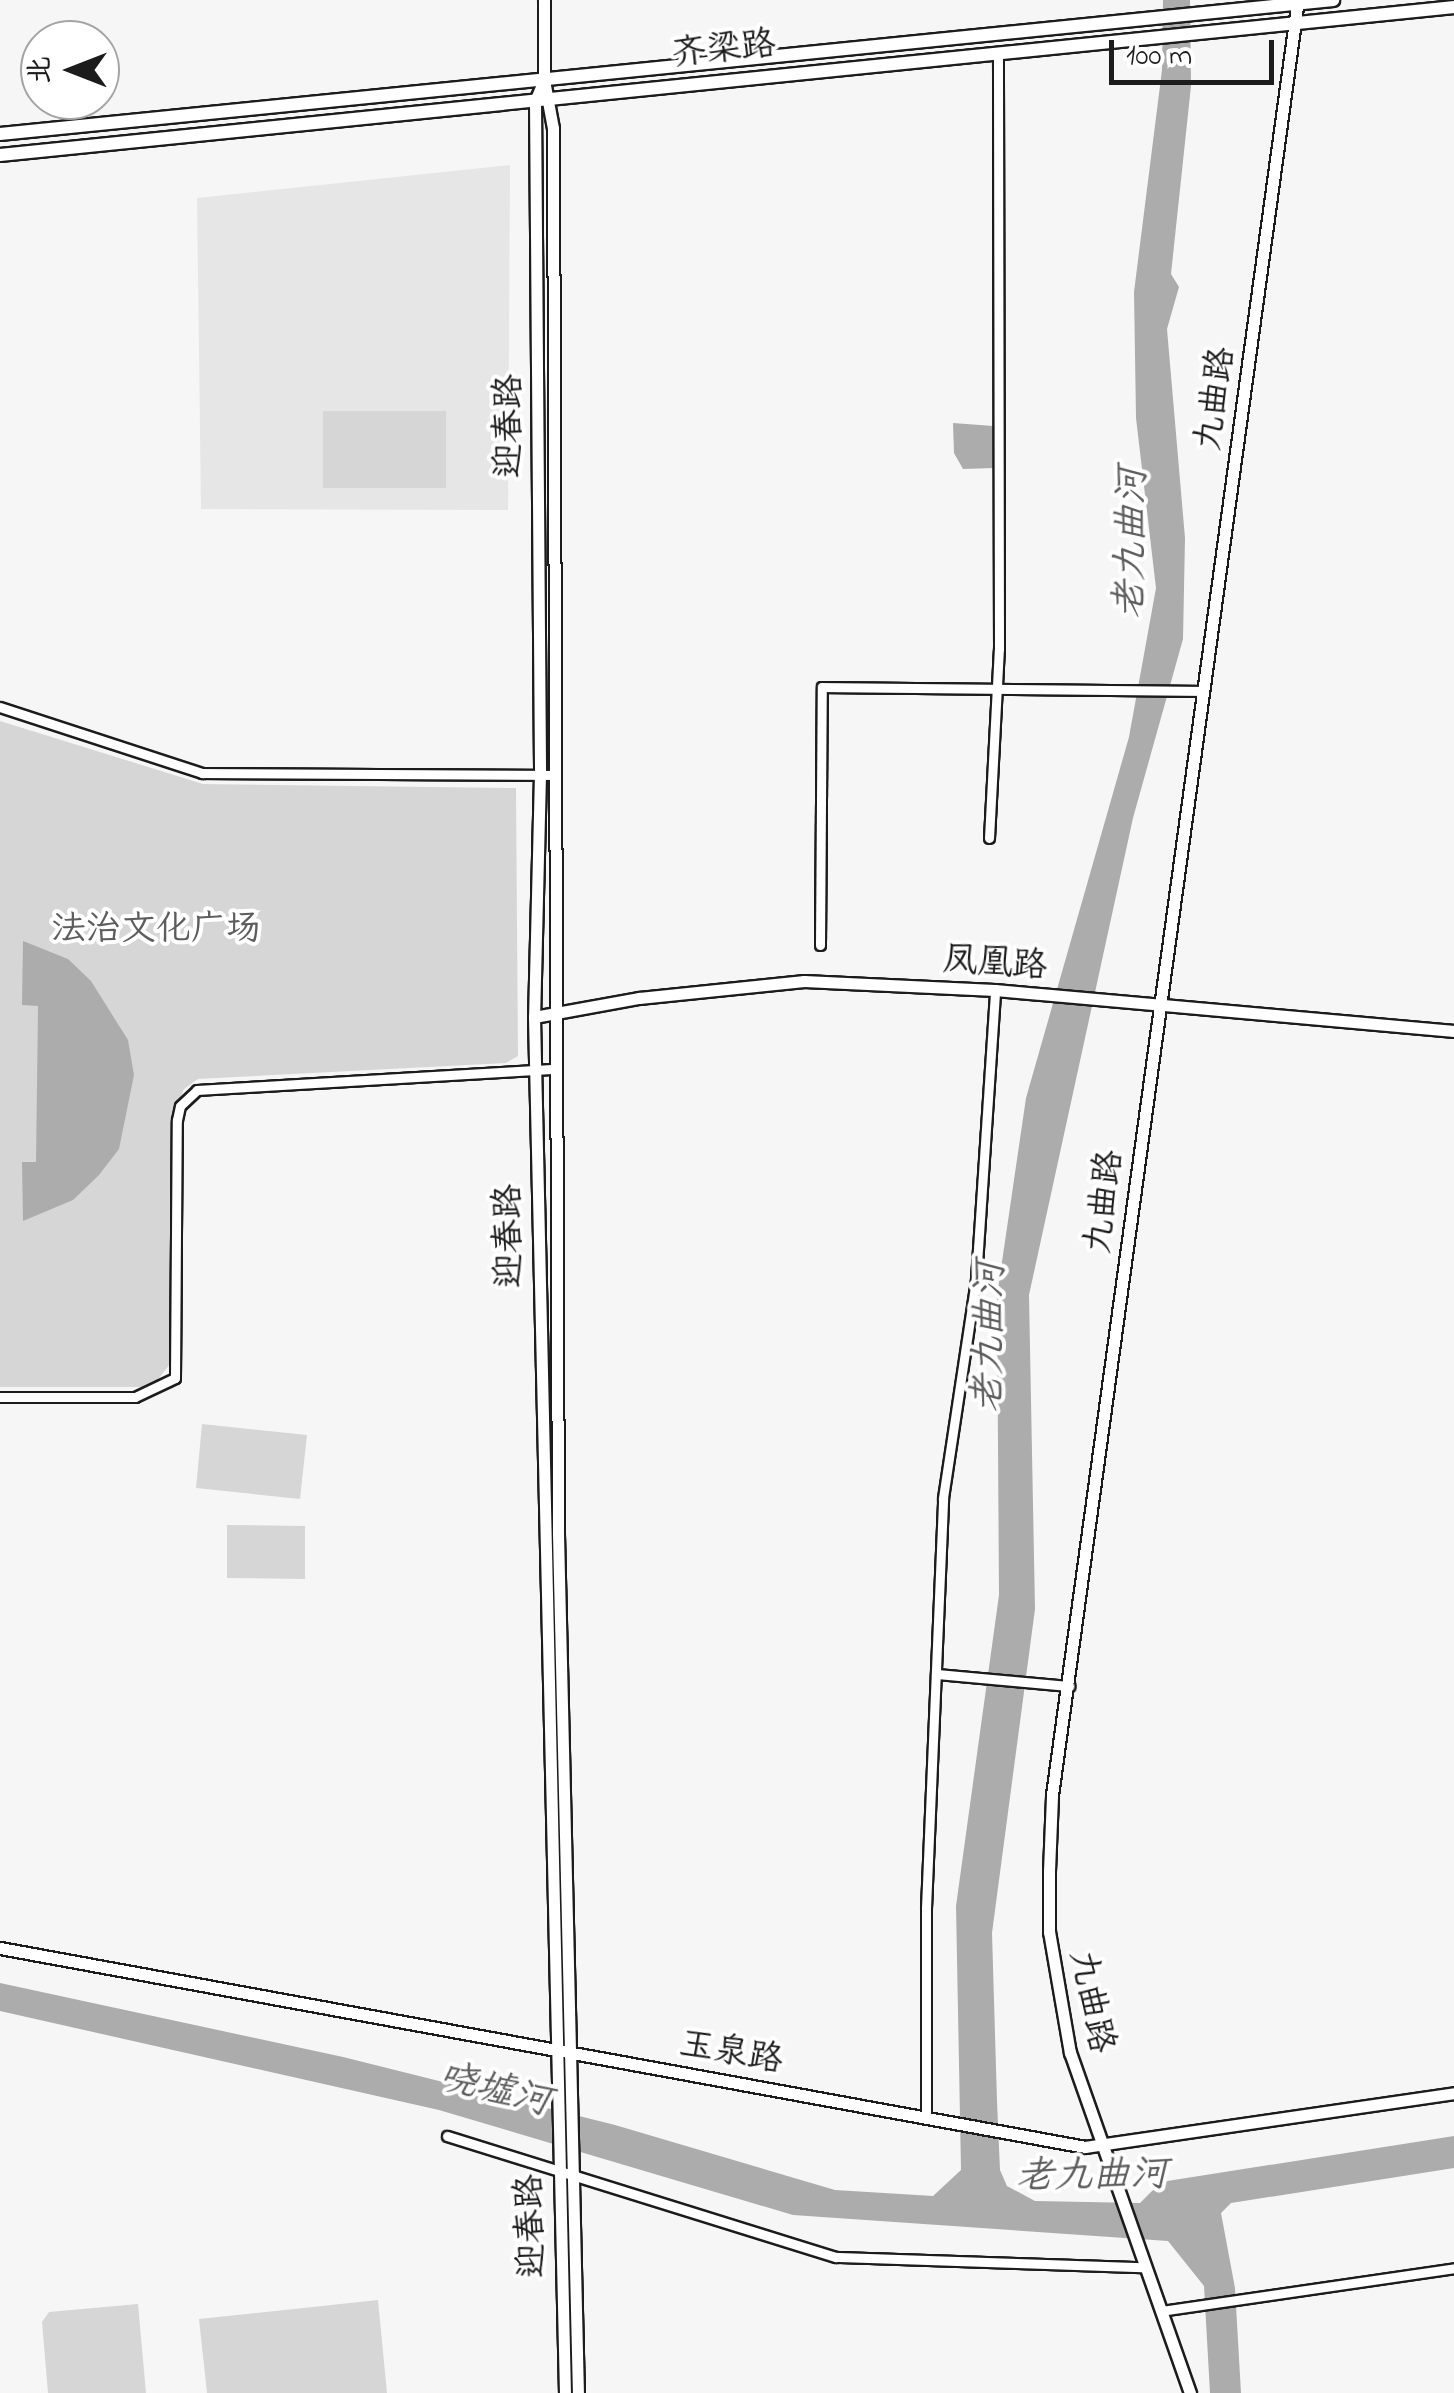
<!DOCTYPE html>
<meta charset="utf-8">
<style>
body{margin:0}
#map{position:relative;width:1454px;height:2393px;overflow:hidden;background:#f6f6f6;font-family:"Indie Flower","LXGW WenKai TC",sans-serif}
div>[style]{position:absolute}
.built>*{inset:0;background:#e6e6e6}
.green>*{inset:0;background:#d6d6d6}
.water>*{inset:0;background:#acacac}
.roads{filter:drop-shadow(2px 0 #1c1c1c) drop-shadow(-2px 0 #1c1c1c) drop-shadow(0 2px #1c1c1c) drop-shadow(0 -2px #1c1c1c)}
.minor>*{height:9px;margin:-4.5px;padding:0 4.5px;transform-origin:4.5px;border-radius:4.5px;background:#fff}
.tertiary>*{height:11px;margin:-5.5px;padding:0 5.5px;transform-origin:5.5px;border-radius:5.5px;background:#fff}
.secondary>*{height:12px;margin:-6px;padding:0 6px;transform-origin:6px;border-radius:6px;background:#fff}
span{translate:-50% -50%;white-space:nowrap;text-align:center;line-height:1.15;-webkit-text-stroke:8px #fff;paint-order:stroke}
.street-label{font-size:35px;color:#1c1c1c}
.park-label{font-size:35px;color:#5d5d5d}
.water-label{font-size:38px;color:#5d5d5d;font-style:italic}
.north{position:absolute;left:20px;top:20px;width:100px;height:100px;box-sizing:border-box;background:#fff;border:2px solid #a4a4a4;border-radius:50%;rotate:270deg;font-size:28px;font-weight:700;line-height:40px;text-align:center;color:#1c1c1c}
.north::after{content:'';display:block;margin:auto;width:35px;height:45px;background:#1c1c1c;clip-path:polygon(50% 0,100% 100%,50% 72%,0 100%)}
.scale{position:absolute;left:1109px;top:40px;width:165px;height:45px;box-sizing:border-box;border:5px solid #1c1c1c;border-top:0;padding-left:12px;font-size:30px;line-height:35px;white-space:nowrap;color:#1c1c1c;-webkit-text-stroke:8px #fff;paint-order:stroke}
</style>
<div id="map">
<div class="built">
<div style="clip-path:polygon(510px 165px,508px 510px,201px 509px,197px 198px)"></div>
</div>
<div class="green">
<div style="clip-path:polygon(323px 411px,446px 411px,446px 488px,323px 488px)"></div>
<div style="clip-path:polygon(0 721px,203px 784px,516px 788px,518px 1056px,506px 1063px,198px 1079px,184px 1089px,171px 1119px,170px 1364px,152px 1387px,0 1387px)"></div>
<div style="clip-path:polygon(202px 1424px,307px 1435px,300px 1499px,196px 1488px)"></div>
<div style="clip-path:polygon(227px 1525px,305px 1526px,305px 1579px,227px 1578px)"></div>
<div style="clip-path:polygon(378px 2300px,387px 2393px,207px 2393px,199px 2319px)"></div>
<div style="clip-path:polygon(138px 2304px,146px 2393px,48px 2393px,42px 2322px,49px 2312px)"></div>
</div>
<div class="water">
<div style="clip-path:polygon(1163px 0,1190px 0,1191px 86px,1171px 274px,1179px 287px,1167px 329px,1185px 538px,1183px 639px,1133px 818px,1029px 1295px,1035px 1609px,992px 1933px,997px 2101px,1000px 2170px,1007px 2186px,1035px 2201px,1140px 2203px,1161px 2182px,1454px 2136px,1454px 2168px,1231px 2203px,1221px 2213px,1235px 2288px,1241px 2393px,1210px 2393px,1204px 2286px,1168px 2241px,793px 2215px,439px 2110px,0 2011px,0 1983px,343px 2057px,615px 2125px,835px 2190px,933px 2196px,961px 2170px,956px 1906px,999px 1595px,997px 1296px,1026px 1098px,1129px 737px,1156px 588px,1136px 418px,1134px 292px,1162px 70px)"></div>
<div style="clip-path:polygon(953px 423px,993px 426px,994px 468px,963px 469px,954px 453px)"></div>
<div style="clip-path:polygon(23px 941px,68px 959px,91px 981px,128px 1040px,134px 1075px,119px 1149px,99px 1175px,73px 1200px,23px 1221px,22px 1162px,36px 1162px,38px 1006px,22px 1005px)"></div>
</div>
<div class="roads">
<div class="minor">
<div style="left:0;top:707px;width:213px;rotate:18.1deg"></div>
<div style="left:202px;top:773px;width:354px;rotate:0.3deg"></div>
<div style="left:989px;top:838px;width:189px;rotate:-87deg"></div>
<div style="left:999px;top:649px;width:596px;rotate:-90.1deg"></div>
<div style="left:820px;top:945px;width:258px;rotate:-89.6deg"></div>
<div style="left:822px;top:687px;width:381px;rotate:0.6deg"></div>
<div style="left:0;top:1397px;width:135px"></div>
<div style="left:135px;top:1397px;width:44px;rotate:-25.4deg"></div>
<div style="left:175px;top:1378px;width:258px;rotate:-89.6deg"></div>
<div style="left:177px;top:1120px;width:14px;rotate:-78deg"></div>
<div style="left:180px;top:1106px;width:23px;rotate:-43deg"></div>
<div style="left:197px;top:1090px;width:359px;rotate:-3.4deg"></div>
<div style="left:936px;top:1674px;width:134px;rotate:5.2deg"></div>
<div style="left:926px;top:2118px;width:210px;rotate:-90deg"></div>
<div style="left:926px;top:1908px;width:410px;rotate:-87.6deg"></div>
<div style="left:943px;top:1498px;width:221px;rotate:-81.4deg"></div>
<div style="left:976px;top:1279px;width:290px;rotate:-86.2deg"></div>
<div style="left:447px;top:2136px;width:407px;rotate:17.3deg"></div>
<div style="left:836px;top:2257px;width:309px;rotate:1.9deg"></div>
<div style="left:1161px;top:2311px;width:296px;rotate:-8.3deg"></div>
</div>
<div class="tertiary">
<div style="left:544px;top:0;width:80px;rotate:90deg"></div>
<div style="left:544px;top:80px;width:49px;rotate:79.4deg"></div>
<div style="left:553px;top:128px;width:1406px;rotate:89.8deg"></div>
<div style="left:558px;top:1534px;width:859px;rotate:88.67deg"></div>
<div style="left:544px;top:80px;width:23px;rotate:113deg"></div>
<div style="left:535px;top:101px;width:673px;rotate:89.57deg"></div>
<div style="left:540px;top:774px;width:243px;rotate:91.4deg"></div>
<div style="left:534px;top:1017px;width:1376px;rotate:88.71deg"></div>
<div style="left:534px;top:1017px;width:107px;rotate:-10.3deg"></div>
<div style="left:639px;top:998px;width:166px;rotate:-5.9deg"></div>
<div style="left:804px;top:981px;width:191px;rotate:2.7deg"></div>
<div style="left:995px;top:990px;width:461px;rotate:5.1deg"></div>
<div style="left:0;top:1948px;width:1103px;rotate:10.39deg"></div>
<div style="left:1085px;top:2147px;width:373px;rotate:-8.3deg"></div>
<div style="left:1190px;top:2393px;width:361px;rotate:-109.4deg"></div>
<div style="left:1070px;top:2053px;width:123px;rotate:-99.8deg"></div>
<div style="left:1049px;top:1932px;width:61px;rotate:-90deg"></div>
<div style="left:1049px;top:1871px;width:76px;rotate:-87.7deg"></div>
<div style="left:1052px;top:1795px;width:1812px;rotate:-82.2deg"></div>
</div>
<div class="secondary">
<div style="left:0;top:134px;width:1340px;rotate:-5.74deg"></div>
<div style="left:0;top:155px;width:1462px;rotate:-5.81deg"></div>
</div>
</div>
<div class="street-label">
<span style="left:724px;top:51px;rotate:-6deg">齐梁路</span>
<span style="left:1217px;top:399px;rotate:-82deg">九曲路</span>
<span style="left:511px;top:426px;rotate:-90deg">迎春路</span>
<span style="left:995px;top:965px;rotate:4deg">凤凰路</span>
<span style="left:1106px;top:1202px;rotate:-83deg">九曲路</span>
<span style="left:511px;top:1236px;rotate:-91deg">迎春路</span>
<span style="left:1090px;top:2002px;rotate:78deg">九曲路</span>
<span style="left:731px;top:2054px;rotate:10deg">玉泉路</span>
<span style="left:533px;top:2226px;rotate:-92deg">迎春路</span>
</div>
<div class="park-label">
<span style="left:156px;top:931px">法治文化广场</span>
</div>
<div class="water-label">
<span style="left:1134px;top:543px;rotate:-89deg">老九曲河</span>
<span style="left:992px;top:1337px;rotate:-89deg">老九曲河</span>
<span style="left:494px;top:2092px;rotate:14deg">哓墟河</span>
<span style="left:1092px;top:2178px;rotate:-1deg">老九曲河</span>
</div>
<div class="north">北</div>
<div class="scale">100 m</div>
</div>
